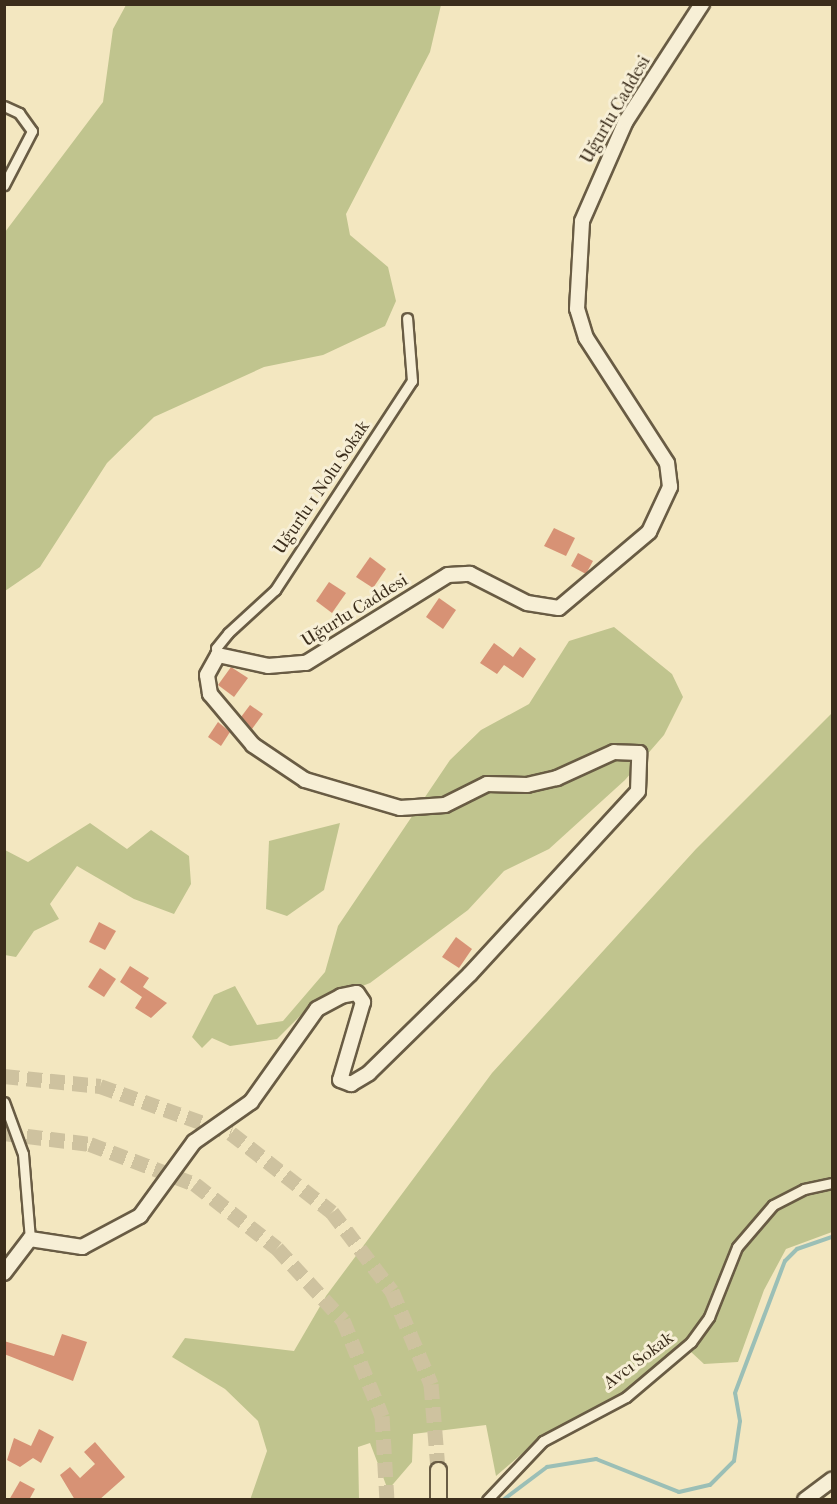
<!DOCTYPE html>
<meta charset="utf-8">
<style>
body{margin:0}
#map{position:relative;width:837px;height:1504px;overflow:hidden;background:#f3e7c0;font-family:"IM FELL French Canon",serif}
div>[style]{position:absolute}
.green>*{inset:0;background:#c0c48e}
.stream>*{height:4px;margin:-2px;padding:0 2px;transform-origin:2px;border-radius:2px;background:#9bbfb6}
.building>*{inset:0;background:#d79275}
.primary-tunnel>*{height:15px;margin-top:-7.5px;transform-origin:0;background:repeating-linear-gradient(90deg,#cec29f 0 15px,transparent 0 23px)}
.roads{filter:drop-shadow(2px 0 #695c44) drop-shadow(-2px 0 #695c44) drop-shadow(0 2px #695c44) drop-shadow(0 -2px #695c44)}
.street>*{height:9px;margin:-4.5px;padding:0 4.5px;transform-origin:4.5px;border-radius:4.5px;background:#f7efd6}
.secondary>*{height:14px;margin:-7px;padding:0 7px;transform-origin:7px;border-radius:7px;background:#f7efd6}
.primary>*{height:15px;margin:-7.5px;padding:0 7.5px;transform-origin:7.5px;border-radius:7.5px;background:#f3e7c0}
span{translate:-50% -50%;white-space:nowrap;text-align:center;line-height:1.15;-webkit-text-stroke:6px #f7efd6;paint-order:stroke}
.street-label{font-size:18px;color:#3b2d1b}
.frame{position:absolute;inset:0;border:6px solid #3b2d1b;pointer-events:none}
</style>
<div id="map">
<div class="green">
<div style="clip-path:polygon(126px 5px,441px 5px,430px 52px,346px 214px,350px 235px,388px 267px,396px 301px,385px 326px,323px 355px,264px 367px,154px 417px,107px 463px,40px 567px,5px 591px,5px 232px,103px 102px,113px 29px)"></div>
<div style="clip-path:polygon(614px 627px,672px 674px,683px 697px,664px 735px,625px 780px,549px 849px,504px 871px,468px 910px,370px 983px,309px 1007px,277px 1039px,230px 1046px,212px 1038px,202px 1048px,192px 1037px,214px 995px,235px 986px,257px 1025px,283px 1021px,325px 972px,338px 926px,450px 760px,481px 730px,529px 704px,569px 641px)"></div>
<div style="clip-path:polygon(832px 713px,832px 1232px,786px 1249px,764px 1290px,738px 1362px,704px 1364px,690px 1351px,677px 1350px,621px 1395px,539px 1439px,496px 1476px,486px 1425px,413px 1434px,412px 1462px,388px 1490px,370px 1443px,358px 1447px,359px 1499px,250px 1500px,267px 1451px,258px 1421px,225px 1389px,172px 1357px,185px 1338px,294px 1351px,326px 1296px,492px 1073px,696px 849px)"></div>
<div style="clip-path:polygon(90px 823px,127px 849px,151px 830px,189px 856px,191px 884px,174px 914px,134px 899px,77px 866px,50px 904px,59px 919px,34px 931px,16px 957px,5px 955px,5px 850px,28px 862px)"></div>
<div style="clip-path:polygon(340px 823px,324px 890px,287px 916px,266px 909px,269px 841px)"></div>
</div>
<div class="stream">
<div style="left:503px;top:1500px;width:55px;rotate:-36.9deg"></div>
<div style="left:547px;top:1467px;width:50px;rotate:-9.3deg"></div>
<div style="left:596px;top:1459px;width:89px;rotate:21.7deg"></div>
<div style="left:679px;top:1492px;width:32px;rotate:-13deg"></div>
<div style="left:710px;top:1485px;width:34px;rotate:-45deg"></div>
<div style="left:734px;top:1461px;width:40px;rotate:-81.5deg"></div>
<div style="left:740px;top:1421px;width:28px;rotate:-100deg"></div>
<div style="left:735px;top:1393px;width:141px;rotate:-69.3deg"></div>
<div style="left:785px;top:1261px;width:17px;rotate:-45deg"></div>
<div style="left:797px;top:1249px;width:37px;rotate:-19deg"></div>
</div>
<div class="building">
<div style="clip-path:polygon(554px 528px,575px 538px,566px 556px,544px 546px)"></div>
<div style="clip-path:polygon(578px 553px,593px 561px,586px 574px,571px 566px)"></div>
<div style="clip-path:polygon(370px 557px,386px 569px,373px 588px,356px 577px)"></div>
<div style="clip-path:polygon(329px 582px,346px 593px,332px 613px,316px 601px)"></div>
<div style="clip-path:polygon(439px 598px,456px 610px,443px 629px,426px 617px)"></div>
<div style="clip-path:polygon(494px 643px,513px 657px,520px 647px,536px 659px,523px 678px,504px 665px,497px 674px,480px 663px)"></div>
<div style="clip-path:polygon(231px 667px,248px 678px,234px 697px,218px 685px)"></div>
<div style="clip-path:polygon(250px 705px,263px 714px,252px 729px,241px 717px)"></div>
<div style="clip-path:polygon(218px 722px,230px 732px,221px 746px,208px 737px)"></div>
<div style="clip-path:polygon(99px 922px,116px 931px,105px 950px,89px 942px)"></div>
<div style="clip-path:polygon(456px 937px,472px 949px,459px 968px,442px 957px)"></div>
<div style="clip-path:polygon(130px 966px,149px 978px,143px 987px,167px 1003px,151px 1018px,135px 1008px,142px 997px,120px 982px)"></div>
<div style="clip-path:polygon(100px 968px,116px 979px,104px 997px,88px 987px)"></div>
<div style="clip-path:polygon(62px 1334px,87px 1342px,73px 1381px,4px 1354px,4px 1341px,54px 1356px)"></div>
<div style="clip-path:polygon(39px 1429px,54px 1437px,41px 1463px,33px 1458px,20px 1467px,7px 1460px,14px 1438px,31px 1446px)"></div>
<div style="clip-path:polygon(95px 1442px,125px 1477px,99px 1500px,75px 1500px,60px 1475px,70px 1467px,80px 1478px,95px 1464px,84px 1452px)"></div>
<div style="clip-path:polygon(20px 1481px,35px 1489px,29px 1500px,9px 1500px)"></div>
</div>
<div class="primary-tunnel">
<div style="left:4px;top:1076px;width:97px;rotate:5.9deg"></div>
<div style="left:100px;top:1086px;width:139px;rotate:19.7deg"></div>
<div style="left:231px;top:1133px;width:128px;rotate:38deg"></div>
<div style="left:332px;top:1212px;width:99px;rotate:52.8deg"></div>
<div style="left:392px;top:1291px;width:101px;rotate:67.2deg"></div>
<div style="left:431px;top:1384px;width:86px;rotate:85.3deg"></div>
<div style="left:4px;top:1133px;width:87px;rotate:7.3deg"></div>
<div style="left:90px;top:1144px;width:112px;rotate:20.9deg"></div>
<div style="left:195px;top:1184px;width:104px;rotate:38deg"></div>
<div style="left:277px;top:1248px;width:98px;rotate:47.5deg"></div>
<div style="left:343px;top:1320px;width:104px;rotate:67.9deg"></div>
<div style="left:382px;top:1416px;width:84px;rotate:86.6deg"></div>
</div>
<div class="roads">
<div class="street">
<div style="left:4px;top:106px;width:17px;rotate:25deg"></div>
<div style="left:19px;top:113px;width:22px;rotate:54deg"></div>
<div style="left:32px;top:131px;width:61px;rotate:117.4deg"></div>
<div style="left:218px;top:655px;width:7px;rotate:-106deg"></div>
<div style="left:216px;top:648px;width:19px;rotate:-51deg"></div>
<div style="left:228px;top:633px;width:64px;rotate:-42.5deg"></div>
<div style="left:275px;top:590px;width:250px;rotate:-56.8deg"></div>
<div style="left:412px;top:381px;width:63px;rotate:-94.5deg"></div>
<div style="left:4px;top:1102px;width:55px;rotate:69.9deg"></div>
<div style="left:23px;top:1154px;width:85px;rotate:85.3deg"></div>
<div style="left:487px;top:1500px;width:81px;rotate:-46.5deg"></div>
<div style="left:543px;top:1441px;width:94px;rotate:-27.9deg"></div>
<div style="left:626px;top:1397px;width:85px;rotate:-40.2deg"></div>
<div style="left:691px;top:1342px;width:31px;rotate:-54deg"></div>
<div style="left:709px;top:1317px;width:75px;rotate:-68.2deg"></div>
<div style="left:737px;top:1247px;width:55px;rotate:-49.4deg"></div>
<div style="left:773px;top:1205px;width:35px;rotate:-27deg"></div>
<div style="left:804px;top:1189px;width:29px;rotate:-12deg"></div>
</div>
<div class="secondary">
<div style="left:4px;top:1273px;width:43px;rotate:-52.6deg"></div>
<div style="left:30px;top:1239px;width:53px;rotate:8.7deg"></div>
<div style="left:82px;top:1247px;width:66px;rotate:-28.1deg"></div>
<div style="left:140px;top:1216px;width:92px;rotate:-53.9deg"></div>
<div style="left:194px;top:1142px;width:70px;rotate:-35.1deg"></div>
<div style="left:251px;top:1102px;width:114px;rotate:-54.6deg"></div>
<div style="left:317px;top:1009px;width:27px;rotate:-28deg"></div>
<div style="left:341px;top:996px;width:16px;rotate:-11deg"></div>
<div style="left:357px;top:993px;width:11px;rotate:56deg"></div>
<div style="left:363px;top:1002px;width:81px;rotate:106.4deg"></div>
<div style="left:340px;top:1080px;width:12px;rotate:20deg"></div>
<div style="left:351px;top:1084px;width:21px;rotate:-31deg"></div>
<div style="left:369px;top:1073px;width:141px;rotate:-44.4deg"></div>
<div style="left:470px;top:974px;width:248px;rotate:-47.4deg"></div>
<div style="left:638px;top:791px;width:38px;rotate:-88deg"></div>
<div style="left:639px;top:753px;width:25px;rotate:-178deg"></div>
<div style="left:614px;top:752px;width:63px;rotate:155.5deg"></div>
<div style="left:557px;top:778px;width:31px;rotate:167deg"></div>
<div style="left:527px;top:785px;width:40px;rotate:-178.6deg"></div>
<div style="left:487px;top:784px;width:47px;rotate:153.4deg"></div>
<div style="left:445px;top:805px;width:45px;rotate:176.2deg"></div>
<div style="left:400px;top:808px;width:99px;rotate:-163.6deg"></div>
<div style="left:305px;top:780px;width:63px;rotate:-146.1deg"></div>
<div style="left:253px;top:745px;width:67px;rotate:-130.1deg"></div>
<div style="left:210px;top:694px;width:19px;rotate:-99deg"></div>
<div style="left:207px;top:675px;width:23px;rotate:-61deg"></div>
<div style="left:218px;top:655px;width:51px;rotate:12.4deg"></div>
<div style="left:268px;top:666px;width:38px;rotate:-5deg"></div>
<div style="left:306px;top:663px;width:167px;rotate:-31.8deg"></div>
<div style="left:448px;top:575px;width:22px;rotate:-3deg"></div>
<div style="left:470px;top:574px;width:64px;rotate:27deg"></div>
<div style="left:527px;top:603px;width:32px;rotate:9deg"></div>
<div style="left:559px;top:608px;width:118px;rotate:-40.2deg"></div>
<div style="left:649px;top:532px;width:50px;rotate:-65deg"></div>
<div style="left:670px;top:487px;width:24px;rotate:-97deg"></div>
<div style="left:667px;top:463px;width:149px;rotate:-122.9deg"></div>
<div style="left:586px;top:338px;width:30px;rotate:-107deg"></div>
<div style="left:577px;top:309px;width:88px;rotate:-86.7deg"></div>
<div style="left:582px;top:221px;width:109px;rotate:-66.3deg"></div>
<div style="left:626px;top:121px;width:140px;rotate:-57deg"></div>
<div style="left:805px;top:1500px;width:34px;rotate:-37deg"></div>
</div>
<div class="primary">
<div style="left:438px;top:1500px;width:30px;rotate:-90deg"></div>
</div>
</div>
<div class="street-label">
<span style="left:616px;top:110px;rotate:-60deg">Uğurlu Caddesi</span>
<span style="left:322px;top:488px;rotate:-56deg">Uğurlu 1 Nolu Sokak</span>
<span style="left:355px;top:611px;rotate:-32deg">Uğurlu Caddesi</span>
<span style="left:639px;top:1361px;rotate:-37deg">Avcı Sokak</span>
</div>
<div class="frame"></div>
</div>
